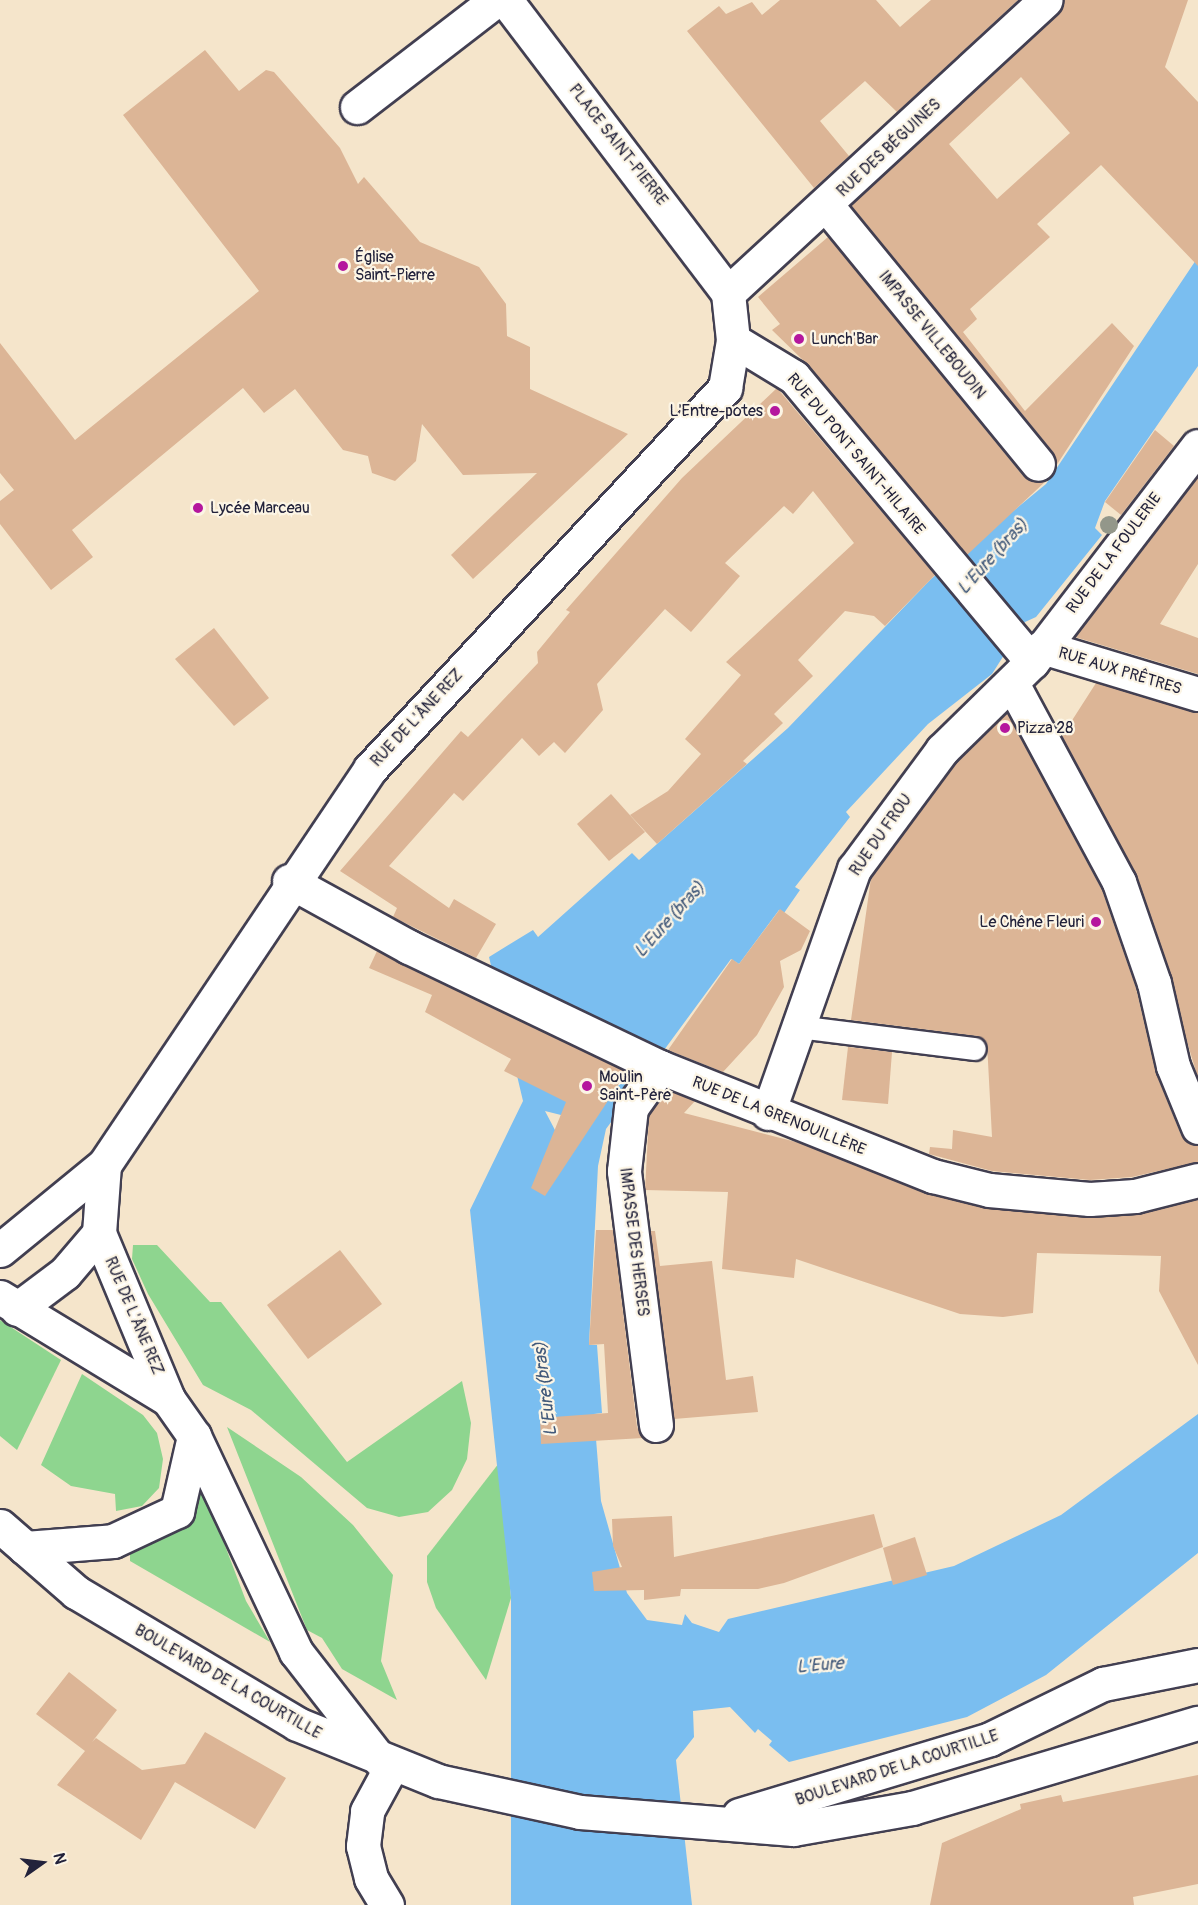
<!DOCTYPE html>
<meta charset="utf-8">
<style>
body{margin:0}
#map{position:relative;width:1198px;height:1905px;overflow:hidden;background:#f5e5cb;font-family:Pangolin,sans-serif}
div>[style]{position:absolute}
.green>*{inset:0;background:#8ed58f}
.water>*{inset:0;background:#7abef0}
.building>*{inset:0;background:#dcb596}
.roads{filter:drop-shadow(2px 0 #423f51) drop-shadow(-2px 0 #423f51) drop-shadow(0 2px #423f51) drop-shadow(0 -2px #423f51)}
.lane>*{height:22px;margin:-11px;padding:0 11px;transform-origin:11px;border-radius:11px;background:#fff}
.street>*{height:33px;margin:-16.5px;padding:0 16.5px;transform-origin:16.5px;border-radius:16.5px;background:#fff}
.secondary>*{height:33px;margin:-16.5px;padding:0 16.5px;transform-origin:16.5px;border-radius:16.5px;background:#fff}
.trees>*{width:18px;height:18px;margin:-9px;border-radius:50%;background:#93978a}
.dots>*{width:16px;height:16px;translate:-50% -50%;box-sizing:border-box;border:3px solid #fcf5e5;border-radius:50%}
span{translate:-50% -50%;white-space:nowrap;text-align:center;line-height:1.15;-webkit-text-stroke:4.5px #fcf5e5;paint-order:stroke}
.street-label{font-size:16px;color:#22223b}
.poi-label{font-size:16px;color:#22223b}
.left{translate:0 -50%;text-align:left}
.right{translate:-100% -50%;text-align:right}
.water-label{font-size:18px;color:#41597a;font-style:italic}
.north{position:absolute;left:12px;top:1833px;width:60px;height:60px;-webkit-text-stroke:4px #fcf5e5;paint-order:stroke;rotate:76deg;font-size:16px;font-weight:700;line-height:24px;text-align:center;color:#22223b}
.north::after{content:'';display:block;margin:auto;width:21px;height:27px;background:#22223b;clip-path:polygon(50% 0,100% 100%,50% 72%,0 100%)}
</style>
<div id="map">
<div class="green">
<div style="clip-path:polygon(133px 1245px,157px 1245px,210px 1302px,221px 1302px,347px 1462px,462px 1381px,471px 1423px,467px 1459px,452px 1490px,428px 1512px,399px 1517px,367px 1508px,251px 1410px,203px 1385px,148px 1294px,132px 1259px)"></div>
<div style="clip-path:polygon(0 1320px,61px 1360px,17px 1450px,0 1436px)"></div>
<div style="clip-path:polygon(82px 1374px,143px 1415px,157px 1433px,163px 1459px,159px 1488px,142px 1506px,116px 1511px,115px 1494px,71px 1486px,41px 1465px)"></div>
<div style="clip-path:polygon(227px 1427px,301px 1477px,353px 1525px,393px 1575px,381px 1661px,397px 1700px,342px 1669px,322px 1638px,307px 1630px)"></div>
<div style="clip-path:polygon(499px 1463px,511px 1598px,486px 1680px,436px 1608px,427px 1582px,427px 1556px)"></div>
<div style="clip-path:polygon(199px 1477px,246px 1601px,270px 1642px,130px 1561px,130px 1549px,161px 1539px,185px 1520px)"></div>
</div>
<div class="water">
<div style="clip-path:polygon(evenodd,1198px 257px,1198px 366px,1105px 501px,1095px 528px,1102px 535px,1036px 617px,1025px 622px,992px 674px,928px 724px,846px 812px,850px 817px,795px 887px,800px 890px,784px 913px,779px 910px,739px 964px,731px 959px,606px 1129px,598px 1166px,589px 1345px,597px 1345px,602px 1413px,594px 1414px,601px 1501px,627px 1593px,647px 1620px,682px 1625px,685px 1614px,692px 1623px,719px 1632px,728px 1619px,954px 1566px,1061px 1515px,1198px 1414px,1198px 1553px,1046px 1675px,967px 1717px,789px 1762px,769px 1745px,772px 1741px,758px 1729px,755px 1733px,730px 1707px,693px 1711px,694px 1737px,676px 1760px,692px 1905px,511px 1905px,511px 1598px,470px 1210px,523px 1101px,489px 957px,533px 930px,538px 937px,632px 853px,639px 860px,788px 728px,931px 579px,1046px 484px,1198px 257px,545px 1111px,593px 1123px,556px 1132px,545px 1111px)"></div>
</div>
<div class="building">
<div style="clip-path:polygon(780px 0,876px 0,900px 27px,931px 0,1018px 0,897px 112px,865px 81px,820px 121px,849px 156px,814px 188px,687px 31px,719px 6px,726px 14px,752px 2px,762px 15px)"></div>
<div style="clip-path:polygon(evenodd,1064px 0,1188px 0,1165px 67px,1198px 102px,1198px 266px,1101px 165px,1037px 224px,1050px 237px,970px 309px,977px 319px,963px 332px,1025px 411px,1112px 323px,1134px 346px,1056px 466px,1053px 452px,851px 205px,1059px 14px,1064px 0,1021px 77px,1070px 133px,997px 199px,949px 144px,1021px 77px)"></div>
<div style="clip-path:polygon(205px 50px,239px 91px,266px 70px,274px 72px,340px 148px,358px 184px,364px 177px,420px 242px,479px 267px,506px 304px,507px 336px,530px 347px,530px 389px,628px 434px,473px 579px,451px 555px,537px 473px,463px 475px,422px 424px,416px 461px,395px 481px,372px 473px,368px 456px,343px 450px,295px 389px,264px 413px,243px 388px,72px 530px,93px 557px,51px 590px,0 524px,0 501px,14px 490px,0 473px,0 343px,75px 440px,259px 291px,123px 115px)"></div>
<div style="clip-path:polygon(828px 237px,1023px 476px,1032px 482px,1047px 480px,967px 555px,808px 365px,772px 330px,780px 324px,758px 297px)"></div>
<div style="clip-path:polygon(777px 388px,935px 575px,885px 626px,874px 616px,845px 611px,798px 660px,813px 676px,774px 714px,783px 723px,743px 761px,747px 764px,657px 844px,630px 815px,668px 791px,701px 754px,685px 739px,741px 675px,726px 662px,854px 543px,813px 491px,793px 514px,784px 506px,725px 563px,740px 576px,691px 632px,665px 609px,597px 684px,603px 710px,565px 753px,554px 742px,539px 756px,522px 738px,463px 801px,454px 793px,389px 866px,449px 908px,454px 899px,496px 924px,476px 958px,393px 917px,397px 908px,340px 871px,461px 731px,468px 737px,538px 663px,537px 652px,570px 612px,566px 610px,682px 478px)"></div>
<div style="clip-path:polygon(1155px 430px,1174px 446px,1121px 515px,1105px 502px)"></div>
<div style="clip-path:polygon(1198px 477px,1198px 564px,1160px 624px,1198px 638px,1198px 674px,1075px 637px)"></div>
<div style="clip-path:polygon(214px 628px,269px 698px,234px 726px,175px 659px)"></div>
<div style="clip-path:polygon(1096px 683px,1198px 712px,1198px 1078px,1137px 876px,1062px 736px)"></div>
<div style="clip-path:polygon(1007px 713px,1102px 890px,1136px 988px,1156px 1073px,1181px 1135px,1198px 1145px,1198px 1162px,1132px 1177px,1090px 1180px,992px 1171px,929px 1154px,930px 1147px,952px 1149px,953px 1130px,992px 1137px,987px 1043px,977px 1036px,851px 1020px,871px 878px,956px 762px)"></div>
<div style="clip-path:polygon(611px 794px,645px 832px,609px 861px,577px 824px)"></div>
<div style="clip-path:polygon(780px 909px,810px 931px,801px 950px,780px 961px,784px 987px,757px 1035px,723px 1072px,668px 1050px,732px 959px,739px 964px)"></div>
<div style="clip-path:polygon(377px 951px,627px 1072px,545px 1196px,531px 1188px,566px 1102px,504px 1071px,511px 1059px,425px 1012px,432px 995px,369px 968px)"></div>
<div style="clip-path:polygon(848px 1047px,892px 1052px,888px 1104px,842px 1100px)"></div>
<div style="clip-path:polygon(667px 1090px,695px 1101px,684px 1113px,800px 1143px,926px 1193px,984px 1208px,1091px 1218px,1139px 1214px,1198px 1199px,1198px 1365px,1159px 1291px,1161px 1256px,1037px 1253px,1033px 1313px,1003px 1317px,960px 1314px,796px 1259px,794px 1278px,722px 1269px,728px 1192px,645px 1190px,649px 1115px)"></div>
<div style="clip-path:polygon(596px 1230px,613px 1230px,637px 1427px,643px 1438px,541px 1444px,540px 1418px,608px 1413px,604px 1344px,589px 1345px)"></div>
<div style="clip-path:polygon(650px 1231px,655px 1231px,660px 1266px,712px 1261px,726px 1380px,753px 1376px,758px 1412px,674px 1419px)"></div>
<div style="clip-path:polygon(340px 1250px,382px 1304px,308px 1359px,267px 1305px)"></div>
<div style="clip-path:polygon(874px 1514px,883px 1547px,784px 1583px,758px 1589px,681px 1589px,680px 1596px,644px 1600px,644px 1590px,594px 1591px,592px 1572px,622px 1567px,613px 1546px,612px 1519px,672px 1516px,674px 1557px)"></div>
<div style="clip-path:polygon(915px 1537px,927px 1575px,893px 1585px,883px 1548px)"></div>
<div style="clip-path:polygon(69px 1672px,117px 1710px,92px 1742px,96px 1738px,142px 1770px,185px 1764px,205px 1732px,286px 1778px,255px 1829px,175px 1782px,141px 1840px,57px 1785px,85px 1751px,36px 1714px)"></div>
<div style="clip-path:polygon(1198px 1775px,1198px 1884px,1133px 1897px,1134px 1905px,930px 1905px,942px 1843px,1021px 1809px,1020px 1804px,1061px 1795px,1063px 1802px)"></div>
</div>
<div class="roads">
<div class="lane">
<div style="left:798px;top:1027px;width:178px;rotate:7.1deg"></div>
</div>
<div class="street">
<div style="left:357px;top:107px;width:175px;rotate:-37.6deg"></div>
<div style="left:827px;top:206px;width:333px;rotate:50.7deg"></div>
<div style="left:728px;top:293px;width:432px;rotate:-42.7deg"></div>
<div style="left:733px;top:340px;width:71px;rotate:31.2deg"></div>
<div style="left:794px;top:377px;width:371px;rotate:50.1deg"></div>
<div style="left:1042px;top:647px;width:163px;rotate:16.8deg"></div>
<div style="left:1013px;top:685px;width:224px;rotate:61.7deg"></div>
<div style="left:1119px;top:882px;width:107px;rotate:70.9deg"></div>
<div style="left:1154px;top:983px;width:85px;rotate:77.1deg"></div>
<div style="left:1173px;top:1066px;width:66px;rotate:67.7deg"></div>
<div style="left:289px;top:881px;width:137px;rotate:28.8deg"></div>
<div style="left:409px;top:947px;width:278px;rotate:25.6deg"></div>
<div style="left:660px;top:1067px;width:294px;rotate:21.8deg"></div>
<div style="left:933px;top:1176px;width:58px;rotate:14deg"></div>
<div style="left:989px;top:1190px;width:101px;rotate:5.1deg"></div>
<div style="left:1090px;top:1199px;width:45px;rotate:-3.8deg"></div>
<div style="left:1135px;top:1196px;width:65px;rotate:-14.3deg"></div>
<div style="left:768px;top:1113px;width:259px;rotate:-70.6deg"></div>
<div style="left:854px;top:869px;width:148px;rotate:-53.5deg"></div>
<div style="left:942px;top:750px;width:126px;rotate:-44.4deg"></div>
<div style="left:1032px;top:662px;width:272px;rotate:-52.5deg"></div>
<div style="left:104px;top:1165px;width:68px;rotate:94.2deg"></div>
<div style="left:99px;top:1233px;width:180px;rotate:67.4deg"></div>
<div style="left:0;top:1250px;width:134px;rotate:-39.3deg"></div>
<div style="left:104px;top:1165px;width:477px;rotate:-56.1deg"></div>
<div style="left:370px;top:769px;width:521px;rotate:-47.02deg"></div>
<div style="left:725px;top:388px;width:49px;rotate:-80.5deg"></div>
<div style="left:733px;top:340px;width:47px;rotate:-96.1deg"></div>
<div style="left:728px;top:293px;width:368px;rotate:-127.2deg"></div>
<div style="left:17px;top:1309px;width:60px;rotate:-36.9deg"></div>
<div style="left:65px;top:1273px;width:52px;rotate:-49.6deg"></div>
<div style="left:656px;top:1425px;width:256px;rotate:-97.2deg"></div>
<div style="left:624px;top:1171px;width:63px;rotate:-83.7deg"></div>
<div style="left:631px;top:1108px;width:50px;rotate:-54.7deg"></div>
<div style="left:387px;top:1905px;width:31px;rotate:-121deg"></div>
<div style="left:371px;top:1878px;width:33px;rotate:-104deg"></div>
<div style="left:363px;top:1846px;width:35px;rotate:-83deg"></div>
<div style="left:367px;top:1811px;width:52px;rotate:-61.5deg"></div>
</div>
<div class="secondary">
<div style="left:0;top:1297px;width:197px;rotate:31.3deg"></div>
<div style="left:168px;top:1399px;width:45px;rotate:54.9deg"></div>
<div style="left:194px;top:1436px;width:239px;rotate:64.7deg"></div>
<div style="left:296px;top:1652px;width:137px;rotate:52.1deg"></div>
<div style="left:0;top:1526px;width:101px;rotate:41deg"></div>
<div style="left:76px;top:1592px;width:257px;rotate:30.8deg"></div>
<div style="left:297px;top:1724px;width:152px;rotate:22deg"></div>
<div style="left:438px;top:1781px;width:145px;rotate:12.3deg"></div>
<div style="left:580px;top:1812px;width:214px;rotate:4.6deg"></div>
<div style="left:793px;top:1829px;width:121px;rotate:-10deg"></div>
<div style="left:912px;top:1808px;width:298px;rotate:-16.6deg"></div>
<div style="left:25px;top:1548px;width:88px;rotate:-4.5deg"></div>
<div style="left:113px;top:1541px;width:71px;rotate:-25.1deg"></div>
<div style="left:177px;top:1511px;width:77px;rotate:-77.2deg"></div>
<div style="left:739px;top:1815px;width:262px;rotate:-16.8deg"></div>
<div style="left:990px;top:1739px;width:126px;rotate:-26deg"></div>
<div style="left:1103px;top:1684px;width:97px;rotate:-11.3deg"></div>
</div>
</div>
<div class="trees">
<div style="left:1109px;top:525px"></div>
</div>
<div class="dots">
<div style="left:343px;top:266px;background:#b5179e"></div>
<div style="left:799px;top:339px;background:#b5179e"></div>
<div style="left:775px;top:411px;background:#b5179e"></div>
<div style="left:198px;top:508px;background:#b5179e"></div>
<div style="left:1005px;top:728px;background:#b5179e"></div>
<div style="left:1096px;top:922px;background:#b5179e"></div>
<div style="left:587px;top:1086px;background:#b5179e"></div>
</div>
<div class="street-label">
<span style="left:618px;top:145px;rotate:52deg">PLACE SAINT-PIERRE</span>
<span style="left:889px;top:148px;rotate:-43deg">RUE DES BÉGUINES</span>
<span style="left:932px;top:335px;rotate:51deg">IMPASSE VILLEBOUDIN</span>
<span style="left:856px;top:454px;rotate:50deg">RUE DU PONT SAINT-HILAIRE</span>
<span style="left:1114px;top:553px;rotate:-53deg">RUE DE LA FOULERIE</span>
<span style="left:1120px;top:671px;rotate:17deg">RUE AUX PRÊTRES</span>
<span style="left:417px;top:718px;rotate:-47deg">RUE DE L'ÂNE REZ</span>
<span style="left:881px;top:835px;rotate:-55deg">RUE DU FROU</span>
<span style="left:779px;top:1116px;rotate:22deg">RUE DE LA GRENOUILLÈRE</span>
<span style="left:634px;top:1242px;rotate:83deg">IMPASSE DES HERSES</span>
<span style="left:134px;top:1316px;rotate:67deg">RUE DE L'ÂNE REZ</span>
<span style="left:228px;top:1682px;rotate:30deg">BOULEVARD DE LA COURTILLE</span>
<span style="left:897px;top:1768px;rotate:-18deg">BOULEVARD DE LA COURTILLE</span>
</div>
<div class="poi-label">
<span class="left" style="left:355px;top:266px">Église<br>Saint-Pierre</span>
<span class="left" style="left:811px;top:339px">Lunch'Bar</span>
<span class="right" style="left:763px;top:411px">L'Entre-potes</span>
<span class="left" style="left:210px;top:508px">Lycée Marceau</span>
<span class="left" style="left:1017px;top:728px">Pizza 28</span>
<span class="right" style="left:1084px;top:922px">Le Chêne Fleuri</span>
<span class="left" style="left:599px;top:1086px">Moulin<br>Saint-Père</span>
</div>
<div class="water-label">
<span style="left:993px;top:557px;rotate:-48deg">L'Eure (bras)</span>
<span style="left:670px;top:920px;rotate:-48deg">L'Eure (bras)</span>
<span style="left:546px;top:1389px;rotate:-97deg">L'Eure (bras)</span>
<span style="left:820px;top:1666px;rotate:-5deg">L'Eure</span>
</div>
<div class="north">N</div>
</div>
